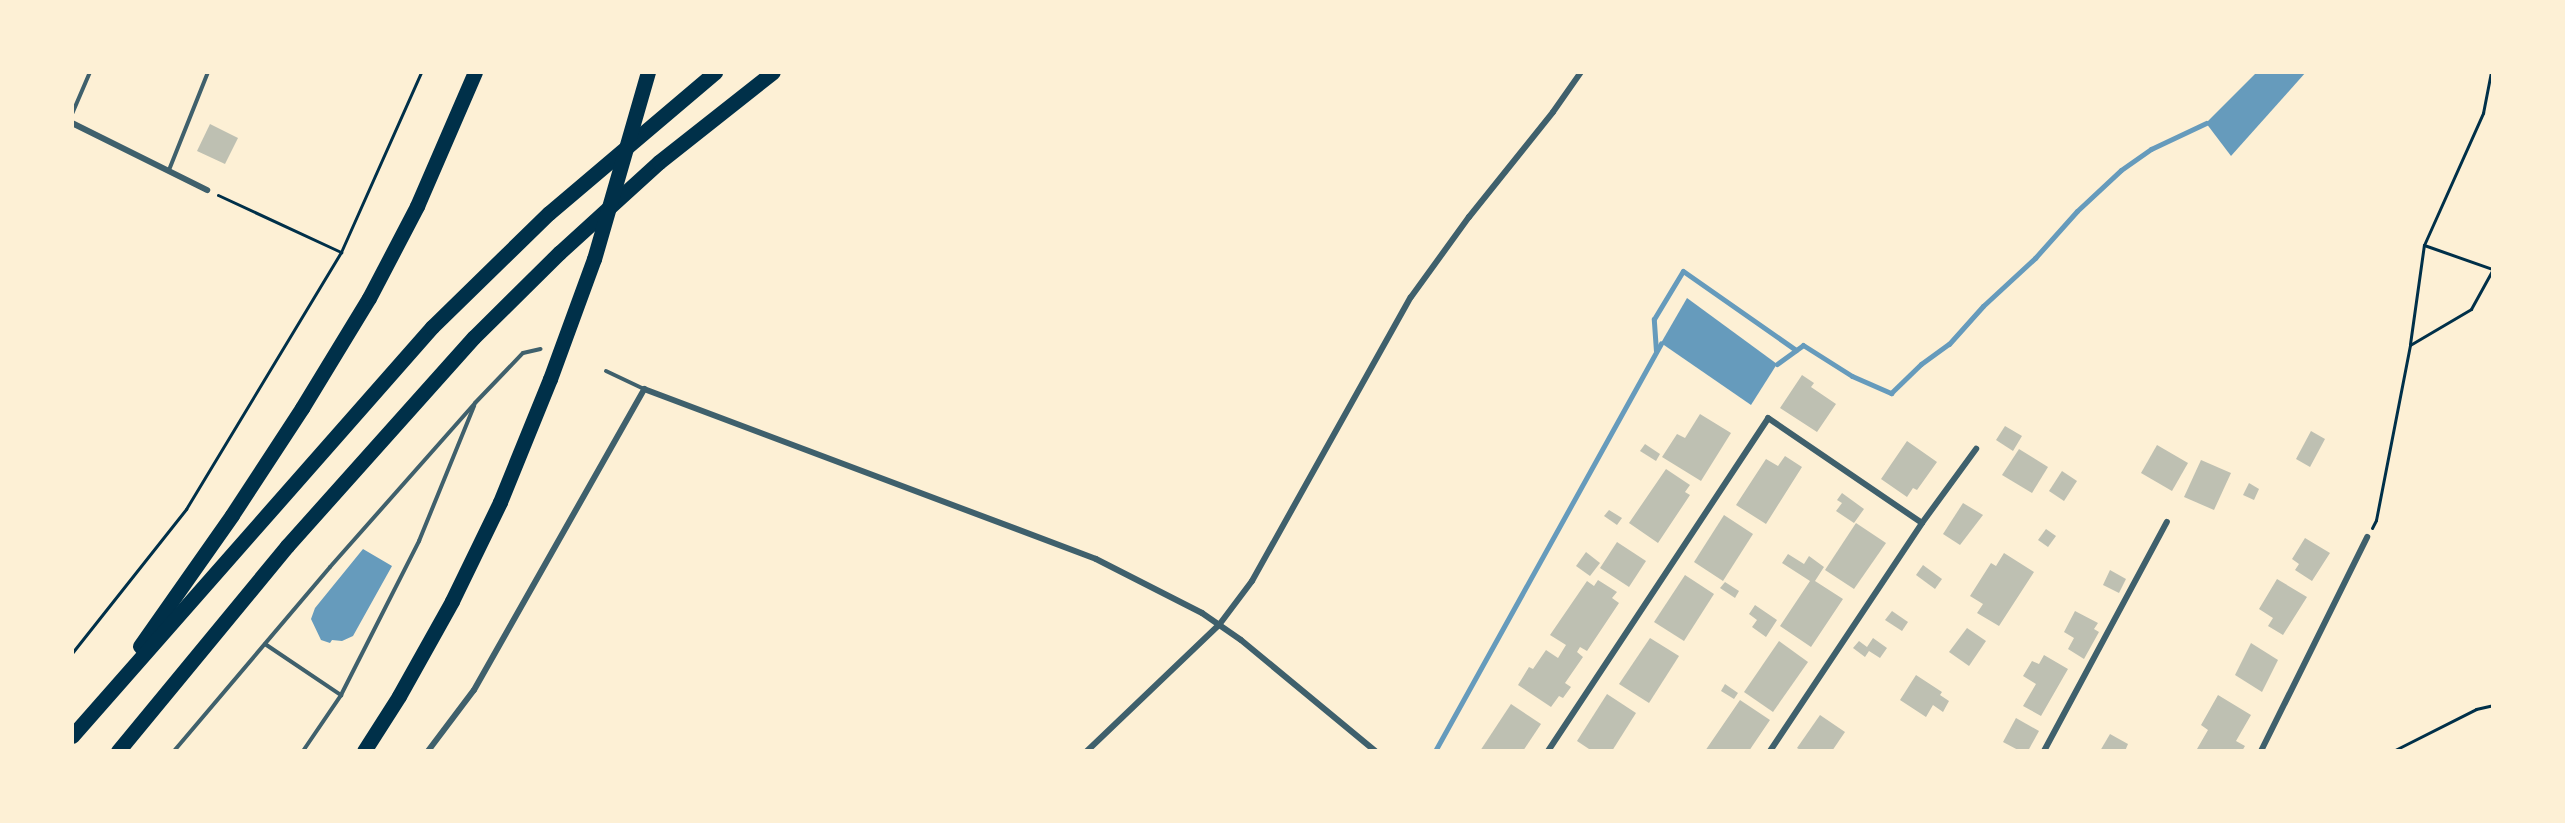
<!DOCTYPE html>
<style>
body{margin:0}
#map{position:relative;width:2565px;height:823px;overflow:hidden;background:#fdf0d5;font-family:"DejaVu Sans",sans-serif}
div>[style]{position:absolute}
.water>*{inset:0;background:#669bbc}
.stream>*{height:5px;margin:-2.5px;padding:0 2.5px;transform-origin:2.5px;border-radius:2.5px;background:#669bbc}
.building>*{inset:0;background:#bec0b2}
.path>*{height:3px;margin:-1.5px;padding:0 1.5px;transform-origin:1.5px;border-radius:1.5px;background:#003049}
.service>*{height:4px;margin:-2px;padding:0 2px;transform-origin:2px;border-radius:2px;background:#3f606c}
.minor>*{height:6px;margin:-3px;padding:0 3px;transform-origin:3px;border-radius:3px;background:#3f606c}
.motorway>*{height:15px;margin:-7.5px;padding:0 7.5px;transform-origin:7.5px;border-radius:7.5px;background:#003049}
span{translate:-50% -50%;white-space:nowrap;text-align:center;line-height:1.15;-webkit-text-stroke:6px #fdf0d5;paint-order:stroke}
.frame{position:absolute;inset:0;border:74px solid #fdf0d5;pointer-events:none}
</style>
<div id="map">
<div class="water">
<div style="clip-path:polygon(2257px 72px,2306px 72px,2231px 156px,2206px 123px)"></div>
<div style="clip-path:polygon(1687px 298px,1777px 364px,1751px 405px,1661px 343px)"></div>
<div style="clip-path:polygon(363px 549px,392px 566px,353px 636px,342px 641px,332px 640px,330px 643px,321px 640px,311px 619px,315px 608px)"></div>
</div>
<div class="stream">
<div style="left:1656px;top:351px;width:32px;rotate:-94deg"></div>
<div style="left:1654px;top:319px;width:56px;rotate:-58.9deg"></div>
<div style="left:1683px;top:271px;width:138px;rotate:35deg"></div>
<div style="left:1777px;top:364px;width:32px;rotate:-36deg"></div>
<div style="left:1803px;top:345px;width:58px;rotate:32.3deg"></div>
<div style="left:1852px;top:376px;width:43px;rotate:23.6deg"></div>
<div style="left:1891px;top:393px;width:42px;rotate:-44deg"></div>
<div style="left:1921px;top:364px;width:34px;rotate:-36deg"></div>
<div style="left:1949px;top:344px;width:51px;rotate:-48.2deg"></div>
<div style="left:1983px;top:306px;width:71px;rotate:-42.7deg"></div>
<div style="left:2035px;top:258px;width:63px;rotate:-48.2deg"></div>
<div style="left:2077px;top:211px;width:60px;rotate:-43deg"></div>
<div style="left:2121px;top:170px;width:37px;rotate:-35deg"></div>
<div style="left:2151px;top:149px;width:61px;rotate:-25.3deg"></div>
<div style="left:1435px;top:751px;width:466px;rotate:-61deg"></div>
</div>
<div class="building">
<div style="clip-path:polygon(210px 124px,238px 138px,225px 164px,197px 151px)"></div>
<div style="clip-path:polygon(1802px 375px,1814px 383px,1811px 387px,1836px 404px,1817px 432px,1780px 408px)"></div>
<div style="clip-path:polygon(1700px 414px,1731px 433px,1701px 481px,1662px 457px,1677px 434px,1685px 438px)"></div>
<div style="clip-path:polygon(2005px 426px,2022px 436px,2013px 451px,1996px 440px)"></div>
<div style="clip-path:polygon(2311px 431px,2325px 439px,2310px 467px,2296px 459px)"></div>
<div style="clip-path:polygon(1907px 441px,1937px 462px,1917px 490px,1913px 488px,1907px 497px,1881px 479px)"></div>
<div style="clip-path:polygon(1645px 444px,1660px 454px,1656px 461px,1640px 451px)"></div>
<div style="clip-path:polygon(2157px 445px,2188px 463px,2172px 491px,2141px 473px)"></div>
<div style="clip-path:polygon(2019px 449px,2048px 467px,2032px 493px,2002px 475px)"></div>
<div style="clip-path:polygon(1785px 456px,1802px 467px,1766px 524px,1736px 505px,1766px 459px,1778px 466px)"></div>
<div style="clip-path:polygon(2201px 460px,2231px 473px,2214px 510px,2184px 497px)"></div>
<div style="clip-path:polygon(1666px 469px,1690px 485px,1685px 492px,1690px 495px,1658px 543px,1629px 523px)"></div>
<div style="clip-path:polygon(2062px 471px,2077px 481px,2064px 501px,2049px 491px)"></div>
<div style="clip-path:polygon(2249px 483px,2259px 489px,2254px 500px,2243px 495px)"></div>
<div style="clip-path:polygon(1842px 493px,1864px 509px,1854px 523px,1836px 511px,1842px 503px,1837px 500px)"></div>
<div style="clip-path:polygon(1963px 503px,1983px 515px,1960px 545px,1943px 534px)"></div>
<div style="clip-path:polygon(1609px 510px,1622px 518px,1617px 525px,1604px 516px)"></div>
<div style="clip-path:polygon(1724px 515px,1753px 534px,1723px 581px,1694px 562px)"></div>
<div style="clip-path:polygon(1856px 523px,1886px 543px,1854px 589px,1825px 570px)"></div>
<div style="clip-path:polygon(2046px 529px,2056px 536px,2048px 547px,2038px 540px)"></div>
<div style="clip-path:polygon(2305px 538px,2330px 553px,2312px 581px,2295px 570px,2299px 564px,2292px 559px)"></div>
<div style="clip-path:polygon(1617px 542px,1646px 561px,1629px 587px,1600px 568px)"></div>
<div style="clip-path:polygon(1586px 552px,1600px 563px,1590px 576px,1576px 566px)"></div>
<div style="clip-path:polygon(2004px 553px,2034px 572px,1999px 626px,1977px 613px,1983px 604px,1970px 596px,1991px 563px,1996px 566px)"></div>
<div style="clip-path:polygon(1788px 554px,1804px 564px,1809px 556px,1824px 567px,1815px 581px,1843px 599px,1811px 647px,1780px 626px,1810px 581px,1782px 563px)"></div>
<div style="clip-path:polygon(1923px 565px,1942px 579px,1935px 589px,1916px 575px)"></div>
<div style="clip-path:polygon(2110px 570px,2126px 579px,2119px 593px,2103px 585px)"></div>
<div style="clip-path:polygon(1685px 575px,1714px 594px,1684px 641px,1654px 622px)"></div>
<div style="clip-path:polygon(2277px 579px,2307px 597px,2283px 635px,2268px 626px,2273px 618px,2259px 609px)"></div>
<div style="clip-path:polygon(1598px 580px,1617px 592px,1612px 598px,1619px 603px,1587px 651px,1580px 647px,1577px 652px,1583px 657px,1565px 683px,1571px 687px,1563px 698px,1559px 696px,1551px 707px,1518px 685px,1529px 667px,1533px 669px,1546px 650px,1558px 658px,1566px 645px,1550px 635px,1587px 581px,1594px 586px)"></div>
<div style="clip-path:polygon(1725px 582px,1739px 591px,1735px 598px,1720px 588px)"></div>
<div style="clip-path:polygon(1755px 605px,1777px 620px,1766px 637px,1752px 627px,1757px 620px,1749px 614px)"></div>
<div style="clip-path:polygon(1892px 611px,1908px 622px,1902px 631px,1885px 620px)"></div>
<div style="clip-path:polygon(2075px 611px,2098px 623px,2094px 629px,2099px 632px,2084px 659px,2068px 649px,2074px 638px,2064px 632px)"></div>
<div style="clip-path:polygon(1967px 628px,1986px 641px,1969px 666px,1949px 652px)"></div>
<div style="clip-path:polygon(1650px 638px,1679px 656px,1649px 703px,1619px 684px)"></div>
<div style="clip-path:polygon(1873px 638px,1887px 648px,1880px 658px,1869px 651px,1865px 657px,1853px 648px,1859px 641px,1867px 647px)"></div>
<div style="clip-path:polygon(1779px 641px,1808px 662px,1773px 712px,1744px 692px)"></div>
<div style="clip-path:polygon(2251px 643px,2278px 660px,2262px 692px,2235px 675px)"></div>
<div style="clip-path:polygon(2044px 655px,2068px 669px,2041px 716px,2023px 706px,2036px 684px,2023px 676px,2032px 661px,2039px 664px)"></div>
<div style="clip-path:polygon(1916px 675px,1942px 692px,1940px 695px,1949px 701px,1943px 712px,1933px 705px,1926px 717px,1900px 700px)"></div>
<div style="clip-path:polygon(1725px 684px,1738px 693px,1734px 699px,1721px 691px)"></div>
<div style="clip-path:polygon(1607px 694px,1636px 713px,1612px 751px,1592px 751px,1577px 741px)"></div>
<div style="clip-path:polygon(2218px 695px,2251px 715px,2236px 741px,2245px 746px,2242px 751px,2197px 749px,2208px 730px,2201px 725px)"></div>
<div style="clip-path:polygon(1740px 700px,1770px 720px,1753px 745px,1749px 751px,1705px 751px)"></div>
<div style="clip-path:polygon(1511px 704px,1541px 724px,1523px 751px,1480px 751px)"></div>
<div style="clip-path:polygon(1820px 715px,1845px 732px,1832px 751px,1802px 751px,1797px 748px)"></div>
<div style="clip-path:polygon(2016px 718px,2039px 731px,2028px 751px,2020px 751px,2003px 742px)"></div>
<div style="clip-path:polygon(2110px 734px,2128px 744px,2125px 751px,2100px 751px)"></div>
</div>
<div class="path">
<div style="left:218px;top:195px;width:136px;rotate:24.9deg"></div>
<div style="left:2424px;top:245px;width:72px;rotate:19.4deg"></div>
<div style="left:2410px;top:344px;width:100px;rotate:-82deg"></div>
<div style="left:2424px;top:245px;width:145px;rotate:-65.9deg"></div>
<div style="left:2483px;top:113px;width:42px;rotate:-79deg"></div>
<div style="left:2372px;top:528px;width:9px;rotate:-63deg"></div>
<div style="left:2376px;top:520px;width:178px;rotate:-79deg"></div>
<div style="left:2410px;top:345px;width:71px;rotate:-30.5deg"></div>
<div style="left:2471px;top:309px;width:46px;rotate:-61.2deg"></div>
<div style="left:72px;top:653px;width:184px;rotate:-51.6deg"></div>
<div style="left:186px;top:509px;width:300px;rotate:-58.9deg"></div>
<div style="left:341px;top:252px;width:197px;rotate:-66deg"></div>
<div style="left:2277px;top:751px;width:20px"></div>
<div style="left:2393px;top:751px;width:93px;rotate:-26.8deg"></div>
<div style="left:2476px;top:709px;width:17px;rotate:-13deg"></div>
</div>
<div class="service">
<div style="left:72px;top:114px;width:46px;rotate:-66.8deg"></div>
<div style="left:169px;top:170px;width:105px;rotate:-68.3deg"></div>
<div style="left:606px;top:371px;width:42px;rotate:25.3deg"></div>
<div style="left:265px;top:644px;width:92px;rotate:33.9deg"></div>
<div style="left:174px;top:751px;width:241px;rotate:-49.7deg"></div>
<div style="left:330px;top:567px;width:219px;rotate:-48.5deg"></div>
<div style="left:475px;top:403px;width:69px;rotate:-46.2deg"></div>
<div style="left:523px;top:353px;width:18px;rotate:-13deg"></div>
<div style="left:303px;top:751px;width:68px;rotate:-55.8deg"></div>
<div style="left:341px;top:695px;width:173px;rotate:-63.1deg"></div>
<div style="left:419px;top:541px;width:146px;rotate:-67.8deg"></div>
</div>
<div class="minor">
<div style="left:72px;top:123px;width:151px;rotate:26.4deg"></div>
<div style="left:428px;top:751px;width:76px;rotate:-53deg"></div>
<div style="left:474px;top:690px;width:346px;rotate:-60.5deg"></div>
<div style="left:644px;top:389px;width:483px;rotate:20.6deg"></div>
<div style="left:1096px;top:559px;width:119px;rotate:27deg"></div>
<div style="left:1202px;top:613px;width:47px;rotate:34.7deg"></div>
<div style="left:1241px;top:640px;width:174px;rotate:39.6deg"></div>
<div style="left:1087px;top:751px;width:182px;rotate:-43.7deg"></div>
<div style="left:1219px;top:625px;width:55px;rotate:-53.1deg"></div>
<div style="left:1252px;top:581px;width:325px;rotate:-60.8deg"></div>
<div style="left:1411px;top:297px;width:99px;rotate:-54.1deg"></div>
<div style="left:1469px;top:217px;width:134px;rotate:-51.3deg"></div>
<div style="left:1553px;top:112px;width:49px;rotate:-55deg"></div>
<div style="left:1548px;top:751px;width:399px;rotate:-56.5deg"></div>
<div style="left:1768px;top:418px;width:186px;rotate:34.3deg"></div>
<div style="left:1770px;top:751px;width:274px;rotate:-56.3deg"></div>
<div style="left:1922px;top:523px;width:92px;rotate:-53.9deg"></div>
<div style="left:2044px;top:751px;width:260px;rotate:-61.8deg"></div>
<div style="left:2261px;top:751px;width:239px;rotate:-63.6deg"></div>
</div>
<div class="motorway">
<div style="left:140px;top:646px;width:160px;rotate:-54.9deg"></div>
<div style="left:232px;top:515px;width:128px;rotate:-56.8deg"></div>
<div style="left:302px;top:408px;width:129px;rotate:-58.7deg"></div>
<div style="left:369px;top:298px;width:104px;rotate:-62.4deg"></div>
<div style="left:417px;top:206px;width:146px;rotate:-66.6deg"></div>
<div style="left:72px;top:736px;width:545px;rotate:-48.65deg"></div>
<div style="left:432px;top:327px;width:163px;rotate:-44.3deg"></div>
<div style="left:549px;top:213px;width:218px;rotate:-40.3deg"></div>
<div style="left:118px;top:751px;width:266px;rotate:-50.5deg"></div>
<div style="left:287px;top:546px;width:280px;rotate:-48.2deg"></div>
<div style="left:474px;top:337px;width:120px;rotate:-44.7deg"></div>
<div style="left:559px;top:253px;width:135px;rotate:-42.3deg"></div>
<div style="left:659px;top:162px;width:145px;rotate:-38.3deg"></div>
<div style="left:364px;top:751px;width:65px;rotate:-57.5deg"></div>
<div style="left:399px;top:696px;width:109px;rotate:-60.8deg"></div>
<div style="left:452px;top:601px;width:110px;rotate:-64.1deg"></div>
<div style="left:500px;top:502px;width:133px;rotate:-67.9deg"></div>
<div style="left:550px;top:379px;width:128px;rotate:-69.9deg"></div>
<div style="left:594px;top:259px;width:195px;rotate:-73.9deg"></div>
</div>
<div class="frame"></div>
</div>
